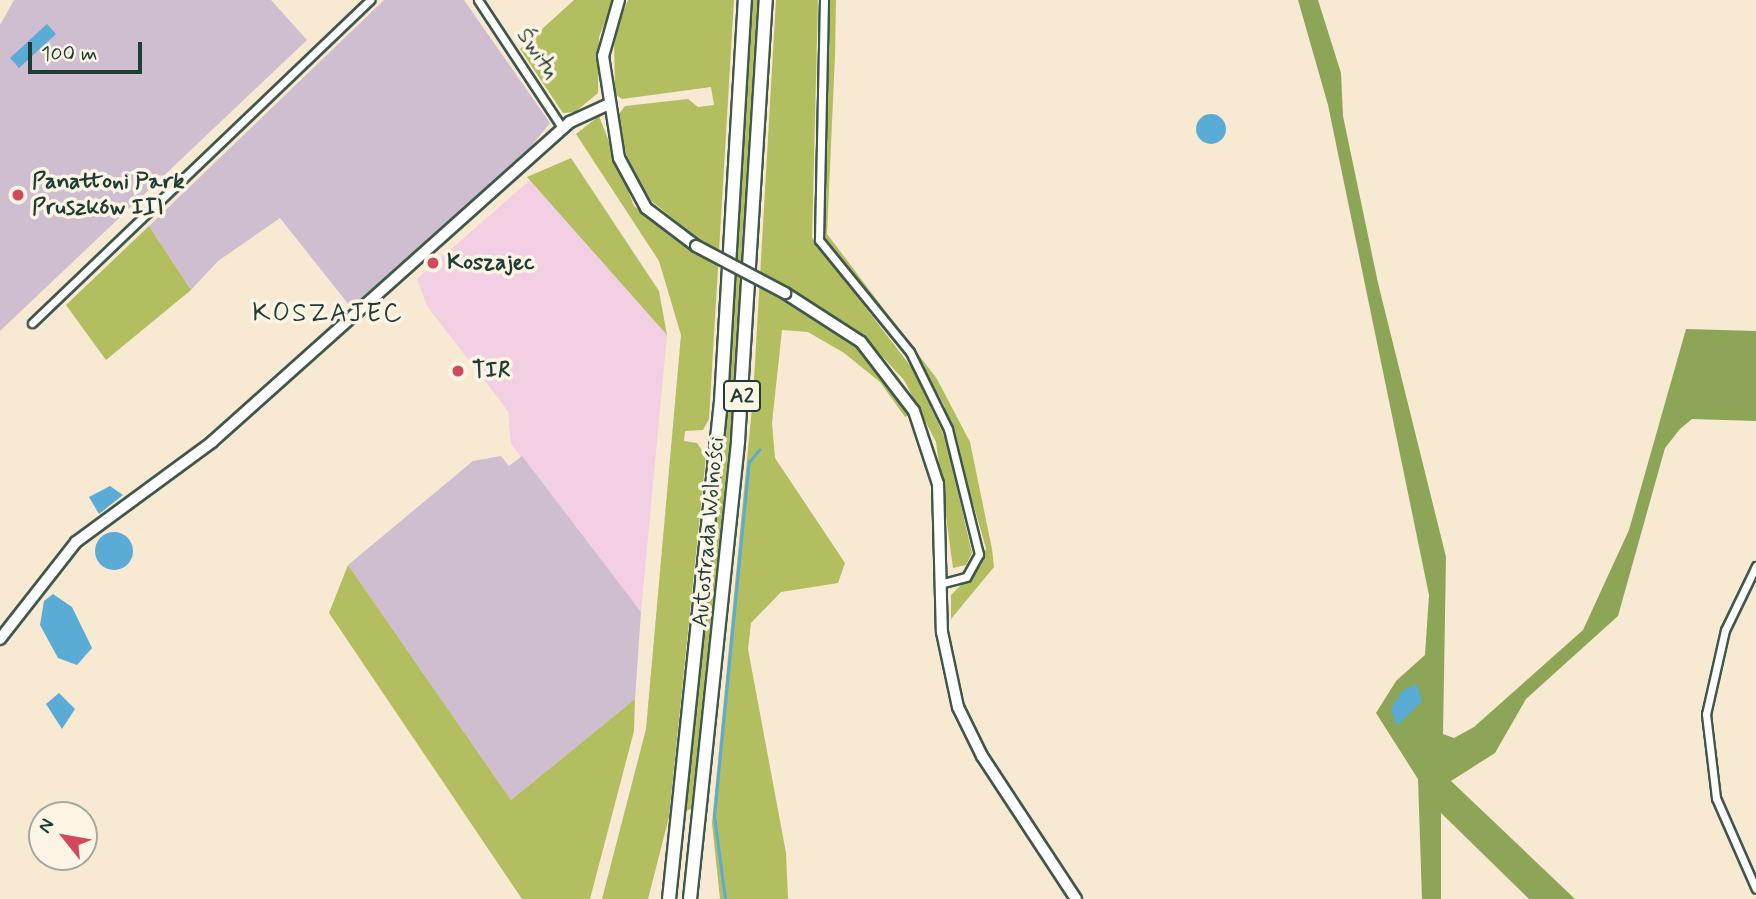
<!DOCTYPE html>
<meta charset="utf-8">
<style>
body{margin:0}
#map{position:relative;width:1756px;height:899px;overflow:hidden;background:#f8e9d3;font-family:Mynerve,sans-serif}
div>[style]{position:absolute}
.built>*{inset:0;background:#f2cfe2}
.industrial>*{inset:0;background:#cfbdd0}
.green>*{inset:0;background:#b2be60}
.forest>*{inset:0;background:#8da556}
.water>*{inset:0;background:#5aabd5}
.round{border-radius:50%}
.stream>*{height:2.5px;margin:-1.25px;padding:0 1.25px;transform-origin:1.25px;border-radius:1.25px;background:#5aabd5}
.roads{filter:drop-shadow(2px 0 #40574c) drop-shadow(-2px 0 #40574c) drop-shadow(0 2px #40574c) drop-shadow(0 -2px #40574c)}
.street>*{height:7px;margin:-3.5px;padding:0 3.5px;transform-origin:3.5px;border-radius:3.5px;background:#fff}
.secondary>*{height:10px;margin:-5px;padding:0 5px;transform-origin:5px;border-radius:5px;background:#fff}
.highway>*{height:12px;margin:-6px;padding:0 6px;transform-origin:6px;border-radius:6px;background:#fff}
.bridges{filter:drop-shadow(2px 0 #40574c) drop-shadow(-2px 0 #40574c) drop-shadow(0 2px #40574c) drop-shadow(0 -2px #40574c)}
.secondary-bridge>*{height:10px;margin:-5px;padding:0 5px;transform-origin:5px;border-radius:5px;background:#fff}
.dots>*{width:19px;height:19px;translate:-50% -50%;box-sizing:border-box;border:4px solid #fcf5e5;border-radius:50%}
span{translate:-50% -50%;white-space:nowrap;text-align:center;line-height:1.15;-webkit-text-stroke:7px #fcf5e5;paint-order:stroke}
.shield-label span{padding:2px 5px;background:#fcf5e5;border:2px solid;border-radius:5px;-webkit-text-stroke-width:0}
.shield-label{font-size:21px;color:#1f3d34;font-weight:700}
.street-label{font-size:23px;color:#1f3d34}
.poi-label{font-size:23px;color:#1f3d34;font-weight:700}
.left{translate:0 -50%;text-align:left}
.quarter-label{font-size:26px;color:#1f3d34;letter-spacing:2px}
.north{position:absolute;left:28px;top:801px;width:70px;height:70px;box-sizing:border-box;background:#fcf5e5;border:2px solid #a4ab9e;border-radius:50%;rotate:301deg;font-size:19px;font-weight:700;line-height:28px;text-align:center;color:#1f3d34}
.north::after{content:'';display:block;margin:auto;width:24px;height:32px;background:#d1495b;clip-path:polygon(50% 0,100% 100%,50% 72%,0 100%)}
.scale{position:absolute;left:28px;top:42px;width:114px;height:32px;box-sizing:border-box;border:4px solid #1f3d34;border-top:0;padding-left:9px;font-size:21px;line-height:24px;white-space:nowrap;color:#1f3d34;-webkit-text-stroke:5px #fcf5e5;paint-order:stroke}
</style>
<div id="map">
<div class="built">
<div style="clip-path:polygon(530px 180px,667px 335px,641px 612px,511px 444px,508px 411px,427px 306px,417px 279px)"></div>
</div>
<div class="industrial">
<div style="clip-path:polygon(14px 0,271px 0,307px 40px,0 331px,0 25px)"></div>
<div style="clip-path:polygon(384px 0,464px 0,550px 123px,509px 174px,353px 310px,280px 218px,218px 261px,191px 290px,149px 226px)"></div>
<div style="clip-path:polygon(501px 456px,509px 466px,522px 456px,641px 612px,635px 699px,511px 800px,348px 565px,473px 461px)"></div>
</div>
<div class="green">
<div style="clip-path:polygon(574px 0,614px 0,599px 37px,598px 93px,575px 112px,563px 113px,520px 49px)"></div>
<div style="clip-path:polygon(628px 0,734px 0,709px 419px,703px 430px,685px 431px,684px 441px,697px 443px,706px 456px,669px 817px,648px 899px,602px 899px,646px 729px,681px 335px,659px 261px,576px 134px,599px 116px,634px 206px,696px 255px,697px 238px,649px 199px,632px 174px,616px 118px,625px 106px,688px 99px,698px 107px,714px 105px,711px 87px,622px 99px,615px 94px,614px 33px)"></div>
<div style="clip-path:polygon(750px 0,762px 0,738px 398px,695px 807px,686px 811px,725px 400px)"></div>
<div style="clip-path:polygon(776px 0,818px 0,812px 238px,912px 368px,946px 440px,972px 553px,966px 565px,953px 568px,936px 442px,904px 380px,865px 338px,786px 286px,785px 299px,857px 347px,910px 415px,905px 417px,880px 382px,844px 353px,808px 332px,782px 330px,772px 423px,775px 458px,845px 563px,838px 583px,781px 592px,751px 623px,748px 649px,786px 853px,788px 899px,720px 899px,712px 823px,753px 397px)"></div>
<div style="clip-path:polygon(829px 0,836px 0,835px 56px,827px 234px,937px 379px,970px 442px,992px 549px,994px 567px,951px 619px,951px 595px,981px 565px,986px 548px,944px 405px,916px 355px,826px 247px,821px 228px)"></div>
<div style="clip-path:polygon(571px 158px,659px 291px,667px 335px,527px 177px)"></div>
<div style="clip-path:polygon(149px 226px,191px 290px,106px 360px,66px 305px)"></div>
<div style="clip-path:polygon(348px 565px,511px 800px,635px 699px,634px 731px,590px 899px,522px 899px,329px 613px)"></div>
</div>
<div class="forest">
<div style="clip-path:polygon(1298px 0,1318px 0,1341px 73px,1343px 116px,1378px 283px,1446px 557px,1443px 734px,1454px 738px,1474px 727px,1583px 630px,1629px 530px,1686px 329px,1756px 331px,1756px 421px,1692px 419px,1680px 429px,1665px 448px,1618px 616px,1526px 699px,1495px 753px,1451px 781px,1575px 899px,1529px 899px,1441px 813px,1441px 899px,1422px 899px,1418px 779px,1376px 713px,1396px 681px,1425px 655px,1429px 595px,1328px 105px)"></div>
</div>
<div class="water">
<div style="clip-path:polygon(47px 24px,56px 34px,19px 68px,10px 58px)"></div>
<div class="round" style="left:1196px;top:114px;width:30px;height:30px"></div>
<div style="clip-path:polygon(110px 486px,123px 495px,99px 514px,89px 497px)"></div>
<div class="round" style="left:95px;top:532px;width:38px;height:38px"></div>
<div style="clip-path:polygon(53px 594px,72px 607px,92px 648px,77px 665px,58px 658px,40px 625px,44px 601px)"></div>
<div style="clip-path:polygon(1417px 684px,1422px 701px,1397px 726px,1391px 709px,1402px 691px)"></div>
<div style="clip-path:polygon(59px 693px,75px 709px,62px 729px,46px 704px)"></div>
</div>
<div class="stream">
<div style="left:725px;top:899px;width:84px;rotate:-97.5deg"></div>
<div style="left:714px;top:816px;width:356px;rotate:-84.4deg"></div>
<div style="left:749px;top:462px;width:16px;rotate:-50deg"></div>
</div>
<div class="roads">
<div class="street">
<div style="left:478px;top:0;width:154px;rotate:56.6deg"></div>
<div style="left:824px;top:0;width:240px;rotate:91.2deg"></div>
<div style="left:819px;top:240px;width:144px;rotate:50.9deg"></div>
<div style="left:910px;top:352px;width:86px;rotate:63.7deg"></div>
<div style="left:948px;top:429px;width:129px;rotate:76.1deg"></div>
<div style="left:979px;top:554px;width:26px;rotate:119deg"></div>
<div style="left:966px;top:577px;width:27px;rotate:165deg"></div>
<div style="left:32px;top:323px;width:468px;rotate:-43.7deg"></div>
<div style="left:1756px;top:566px;width:71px;rotate:115.8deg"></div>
<div style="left:1725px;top:630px;width:86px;rotate:102.7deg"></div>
<div style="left:1706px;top:714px;width:85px;rotate:83.2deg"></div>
<div style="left:1716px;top:798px;width:99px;rotate:66.3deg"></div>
</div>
<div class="secondary">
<div style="left:619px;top:0;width:58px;rotate:105.9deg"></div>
<div style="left:603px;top:56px;width:103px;rotate:81.1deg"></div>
<div style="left:619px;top:158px;width:57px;rotate:61.6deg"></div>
<div style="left:646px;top:208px;width:63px;rotate:37.2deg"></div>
<div style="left:785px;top:293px;width:90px;rotate:32.8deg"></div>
<div style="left:861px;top:342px;width:87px;rotate:52.5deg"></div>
<div style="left:914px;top:411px;width:77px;rotate:71.8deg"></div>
<div style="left:938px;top:484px;width:148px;rotate:88.5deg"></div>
<div style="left:942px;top:632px;width:77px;rotate:78deg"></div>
<div style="left:958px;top:707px;width:55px;rotate:63.9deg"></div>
<div style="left:982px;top:756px;width:171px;rotate:56.7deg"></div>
<div style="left:0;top:639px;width:123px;rotate:-51.9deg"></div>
<div style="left:76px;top:542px;width:169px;rotate:-36.3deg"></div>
<div style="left:212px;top:442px;width:480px;rotate:-41.8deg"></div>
<div style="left:570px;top:122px;width:41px;rotate:-24.7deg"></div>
</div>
<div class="highway">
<div style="left:669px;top:899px;width:501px;rotate:-84.04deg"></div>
<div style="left:721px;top:401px;width:402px;rotate:-86.6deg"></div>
<div style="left:690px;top:899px;width:461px;rotate:-84deg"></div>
<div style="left:738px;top:441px;width:442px;rotate:-86.4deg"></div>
</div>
</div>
<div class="bridges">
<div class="secondary-bridge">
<div style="left:696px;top:246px;width:101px;rotate:27.8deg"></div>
</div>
</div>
<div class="dots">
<div style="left:18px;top:195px;background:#d1495b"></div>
<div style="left:433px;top:263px;background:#d1495b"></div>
<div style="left:458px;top:371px;background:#d1495b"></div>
</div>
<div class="shield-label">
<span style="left:742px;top:396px">A2</span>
</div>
<div class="street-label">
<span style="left:537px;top:54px;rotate:56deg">Świtu</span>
<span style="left:709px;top:532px;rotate:-85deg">Autostrada Wolności</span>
</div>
<div class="poi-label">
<span class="left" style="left:32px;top:195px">Panattoni Park<br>Pruszków III</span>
<span class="left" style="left:447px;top:263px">Koszajec</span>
<span class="left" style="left:472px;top:371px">TIR</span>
</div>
<div class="quarter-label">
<span style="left:328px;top:315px">KOSZAJEC</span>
</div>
<div class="north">N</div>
<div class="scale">100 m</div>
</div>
